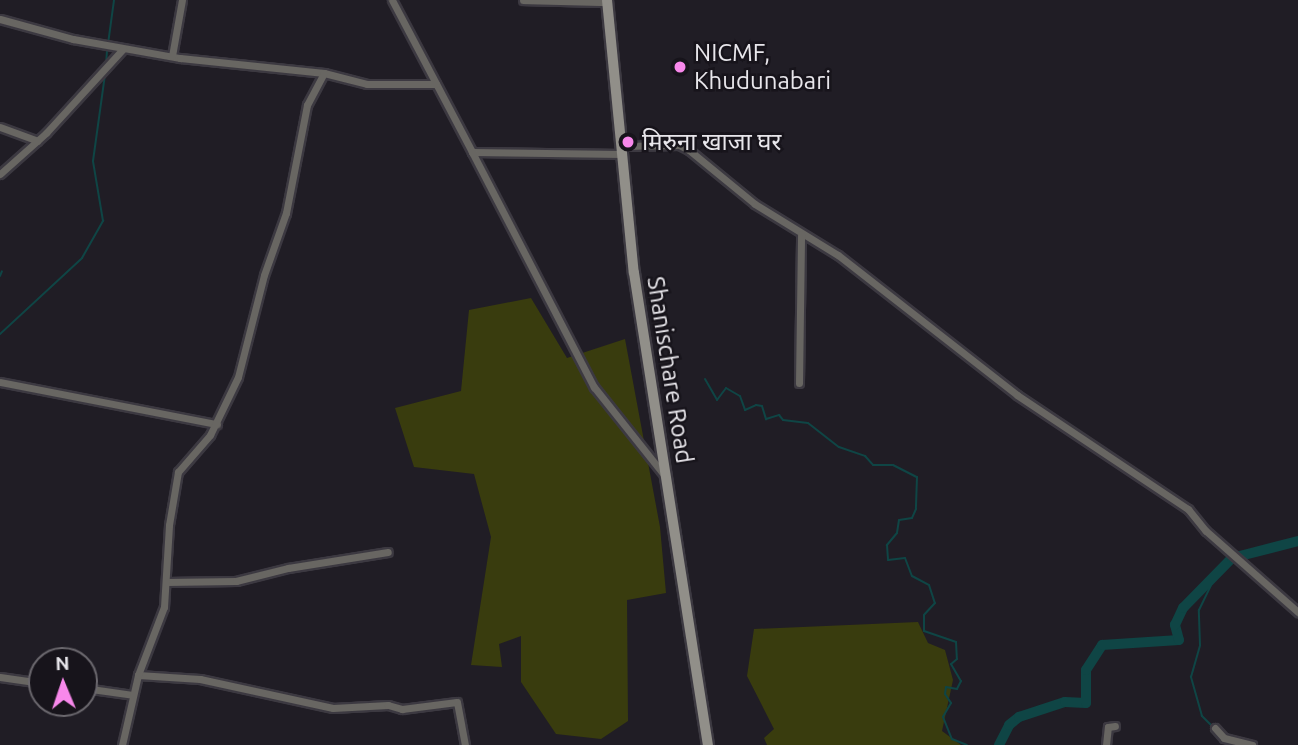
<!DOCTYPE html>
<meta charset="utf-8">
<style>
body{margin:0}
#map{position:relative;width:1298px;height:745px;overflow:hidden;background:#201d25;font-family:Ubuntu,"Noto Sans Devanagari",sans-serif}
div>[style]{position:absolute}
.green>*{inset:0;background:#393c0e}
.stream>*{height:2px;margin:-1px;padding:0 1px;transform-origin:1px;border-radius:1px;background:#0f4545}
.river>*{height:10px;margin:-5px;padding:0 5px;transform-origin:5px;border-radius:5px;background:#0f4545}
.roads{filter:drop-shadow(2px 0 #3c3941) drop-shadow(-2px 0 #3c3941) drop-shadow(0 2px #3c3941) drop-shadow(0 -2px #3c3941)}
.street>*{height:7px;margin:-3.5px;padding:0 3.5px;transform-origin:3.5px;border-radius:3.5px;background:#686662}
.secondary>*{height:10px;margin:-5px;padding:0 5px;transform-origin:5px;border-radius:5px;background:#918f89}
.dots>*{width:19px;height:19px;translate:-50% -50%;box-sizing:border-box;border:4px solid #17141b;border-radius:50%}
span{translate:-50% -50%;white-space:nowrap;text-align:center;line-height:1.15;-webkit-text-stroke:5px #17141b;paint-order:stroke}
.poi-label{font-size:24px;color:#e8e6eb}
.left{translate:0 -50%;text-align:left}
.street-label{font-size:24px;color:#e8e6eb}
.north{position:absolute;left:28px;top:647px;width:70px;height:70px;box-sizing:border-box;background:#17141b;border:2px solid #6b686e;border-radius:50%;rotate:358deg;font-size:19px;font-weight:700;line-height:28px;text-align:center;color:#e8e6eb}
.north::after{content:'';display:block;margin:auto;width:24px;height:32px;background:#f888eb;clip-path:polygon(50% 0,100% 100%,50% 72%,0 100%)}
</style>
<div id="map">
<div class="green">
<div style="clip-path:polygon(531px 298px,567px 358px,625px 339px,660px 527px,666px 593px,627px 600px,628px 721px,601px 739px,556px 734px,521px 682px,521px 636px,499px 644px,502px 667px,471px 665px,491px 537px,474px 474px,414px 467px,395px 408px,461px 391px,469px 310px)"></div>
<div style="clip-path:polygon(918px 622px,928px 643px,945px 650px,953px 680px,942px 731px,961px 745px,767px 745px,764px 738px,774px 729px,747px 676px,754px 629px)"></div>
</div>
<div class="stream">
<div style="left:108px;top:44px;width:44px;rotate:-82.2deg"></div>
<div style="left:106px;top:65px;width:16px;rotate:-86deg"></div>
<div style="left:0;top:276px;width:5px;rotate:-68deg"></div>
<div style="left:0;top:334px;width:112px;rotate:-42.8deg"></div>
<div style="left:82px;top:258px;width:43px;rotate:-60.4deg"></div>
<div style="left:103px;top:221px;width:61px;rotate:-99.5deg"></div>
<div style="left:93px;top:161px;width:88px;rotate:-82.1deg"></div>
<div style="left:705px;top:379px;width:24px;rotate:60deg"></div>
<div style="left:717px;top:400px;width:15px;rotate:-53deg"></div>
<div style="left:726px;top:388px;width:16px;rotate:30deg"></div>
<div style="left:740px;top:396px;width:15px;rotate:70deg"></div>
<div style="left:745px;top:410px;width:12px;rotate:-24deg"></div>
<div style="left:756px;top:405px;width:6px;rotate:9deg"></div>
<div style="left:762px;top:406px;width:14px;rotate:73deg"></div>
<div style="left:766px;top:419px;width:14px;rotate:-17deg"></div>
<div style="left:779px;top:415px;width:6px;rotate:51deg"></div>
<div style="left:783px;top:420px;width:25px;rotate:7deg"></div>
<div style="left:808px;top:423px;width:39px;rotate:38deg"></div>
<div style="left:839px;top:447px;width:28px;rotate:19deg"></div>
<div style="left:865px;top:456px;width:12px;rotate:48deg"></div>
<div style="left:873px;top:465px;width:20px"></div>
<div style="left:893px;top:465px;width:27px;rotate:27deg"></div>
<div style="left:917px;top:477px;width:32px;rotate:92deg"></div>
<div style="left:916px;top:509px;width:10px;rotate:114deg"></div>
<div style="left:912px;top:518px;width:13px;rotate:171deg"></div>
<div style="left:899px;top:520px;width:13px;rotate:99deg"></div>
<div style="left:897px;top:533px;width:16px;rotate:130deg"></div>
<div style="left:887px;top:545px;width:15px;rotate:86deg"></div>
<div style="left:888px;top:560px;width:17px;rotate:-7deg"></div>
<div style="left:905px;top:558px;width:19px;rotate:69deg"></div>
<div style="left:912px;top:576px;width:19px;rotate:28deg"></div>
<div style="left:929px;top:585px;width:19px;rotate:72deg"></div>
<div style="left:935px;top:603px;width:16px;rotate:133deg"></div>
<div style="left:924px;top:615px;width:16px;rotate:90deg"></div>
<div style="left:924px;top:631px;width:34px;rotate:19deg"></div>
<div style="left:956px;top:642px;width:17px;rotate:87deg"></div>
<div style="left:957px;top:659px;width:8px;rotate:140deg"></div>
<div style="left:951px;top:664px;width:20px;rotate:60deg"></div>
<div style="left:961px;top:681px;width:9px;rotate:117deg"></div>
<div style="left:957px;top:689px;width:11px;rotate:-170deg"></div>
<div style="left:946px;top:687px;width:7px;rotate:98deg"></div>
<div style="left:945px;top:694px;width:11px;rotate:56deg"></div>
<div style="left:951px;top:703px;width:16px;rotate:120deg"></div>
<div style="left:943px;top:717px;width:24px;rotate:68deg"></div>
<div style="left:952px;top:739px;width:16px;rotate:22deg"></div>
<div style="left:1213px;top:727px;width:16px;rotate:-135deg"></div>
<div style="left:1202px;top:716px;width:41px;rotate:-105.8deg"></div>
<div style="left:1191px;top:677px;width:33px;rotate:-74deg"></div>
<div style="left:1200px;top:645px;width:35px;rotate:-92deg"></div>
<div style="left:1199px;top:610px;width:41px;rotate:-64.1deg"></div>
</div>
<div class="river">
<div style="left:999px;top:745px;width:22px;rotate:-63deg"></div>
<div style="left:1009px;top:725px;width:13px;rotate:-39deg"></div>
<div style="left:1019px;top:717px;width:48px;rotate:-18.1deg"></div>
<div style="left:1065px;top:702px;width:21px;rotate:3deg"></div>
<div style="left:1086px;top:703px;width:33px;rotate:-90deg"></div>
<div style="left:1086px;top:670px;width:30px;rotate:-57deg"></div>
<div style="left:1102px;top:645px;width:77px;rotate:-3.7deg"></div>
<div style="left:1179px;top:640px;width:16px;rotate:-105deg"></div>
<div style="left:1175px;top:625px;width:19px;rotate:-65deg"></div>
<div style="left:1183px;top:608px;width:70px;rotate:-45.6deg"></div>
<div style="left:1232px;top:558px;width:68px;rotate:-14.4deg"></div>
</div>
<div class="roads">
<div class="street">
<div style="left:392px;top:0;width:172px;rotate:62.2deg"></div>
<div style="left:523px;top:0;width:84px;rotate:1.4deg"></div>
<div style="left:0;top:19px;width:76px;rotate:15.3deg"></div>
<div style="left:73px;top:39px;width:109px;rotate:10.1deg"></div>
<div style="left:180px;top:58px;width:145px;rotate:5.9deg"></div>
<div style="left:324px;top:73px;width:44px;rotate:14.3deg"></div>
<div style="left:367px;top:84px;width:69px"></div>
<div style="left:172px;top:56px;width:57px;rotate:-79.9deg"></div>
<div style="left:0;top:127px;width:40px;rotate:20.2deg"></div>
<div style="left:621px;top:146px;width:58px;rotate:-1deg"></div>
<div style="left:679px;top:145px;width:11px;rotate:27deg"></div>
<div style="left:689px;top:150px;width:85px;rotate:39.3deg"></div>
<div style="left:755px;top:204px;width:97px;rotate:31.6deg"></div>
<div style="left:838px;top:255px;width:227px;rotate:38deg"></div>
<div style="left:1017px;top:395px;width:206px;rotate:33.7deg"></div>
<div style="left:1188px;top:509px;width:28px;rotate:51deg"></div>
<div style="left:1206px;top:531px;width:123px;rotate:41.4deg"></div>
<div style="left:622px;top:154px;width:150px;rotate:-179.2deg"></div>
<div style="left:472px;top:152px;width:265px;rotate:62.6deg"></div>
<div style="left:594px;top:387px;width:114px;rotate:51.4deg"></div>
<div style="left:0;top:174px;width:62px;rotate:-41.7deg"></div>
<div style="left:46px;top:133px;width:114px;rotate:-47.5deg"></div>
<div style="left:0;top:382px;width:221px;rotate:11deg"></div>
<div style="left:799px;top:383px;width:149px;rotate:-89.2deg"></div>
<div style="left:166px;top:582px;width:70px;rotate:-0.8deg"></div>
<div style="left:236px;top:581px;width:54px;rotate:-14deg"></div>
<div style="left:288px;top:568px;width:101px;rotate:-9.1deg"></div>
<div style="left:138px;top:675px;width:62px;rotate:3.7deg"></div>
<div style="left:200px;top:679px;width:136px;rotate:12.3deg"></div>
<div style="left:333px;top:708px;width:55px;rotate:-3.1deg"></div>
<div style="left:388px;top:705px;width:15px;rotate:16deg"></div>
<div style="left:402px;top:709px;width:55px;rotate:-7.3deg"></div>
<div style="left:457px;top:702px;width:44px;rotate:79.5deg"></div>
<div style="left:0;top:677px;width:42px;rotate:8.1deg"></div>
<div style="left:84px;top:688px;width:49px;rotate:8.1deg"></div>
<div style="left:1215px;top:728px;width:13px;rotate:48deg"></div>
<div style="left:1224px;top:738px;width:29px;rotate:14deg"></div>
<div style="left:122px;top:745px;width:72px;rotate:-77.1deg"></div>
<div style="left:138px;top:675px;width:73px;rotate:-69.1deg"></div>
<div style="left:164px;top:607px;width:82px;rotate:-86.5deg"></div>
<div style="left:169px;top:525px;width:54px;rotate:-80.4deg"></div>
<div style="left:178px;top:472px;width:49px;rotate:-49.1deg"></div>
<div style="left:210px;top:435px;width:64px;rotate:-64.2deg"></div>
<div style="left:238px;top:377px;width:105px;rotate:-75.7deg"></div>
<div style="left:264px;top:275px;width:66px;rotate:-70.5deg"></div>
<div style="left:286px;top:213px;width:110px;rotate:-79deg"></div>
<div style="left:307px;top:105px;width:36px;rotate:-62deg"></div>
<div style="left:1106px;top:745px;width:18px;rotate:-84deg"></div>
<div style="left:1108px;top:727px;width:7px;rotate:-8deg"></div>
</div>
<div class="secondary">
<div style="left:607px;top:0;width:274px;rotate:84.4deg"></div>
<div style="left:634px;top:273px;width:478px;rotate:81.1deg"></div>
</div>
</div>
<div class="dots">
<div style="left:680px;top:67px;background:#f888eb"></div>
<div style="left:628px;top:142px;background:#f888eb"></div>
</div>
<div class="poi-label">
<span class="left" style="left:694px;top:67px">NICMF,<br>Khudunabari</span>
<span class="left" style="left:642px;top:142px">मिरुना खाजा घर</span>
</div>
<div class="street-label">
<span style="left:670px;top:370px;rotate:81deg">Shanischare Road</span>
</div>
<div class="north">N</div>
</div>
